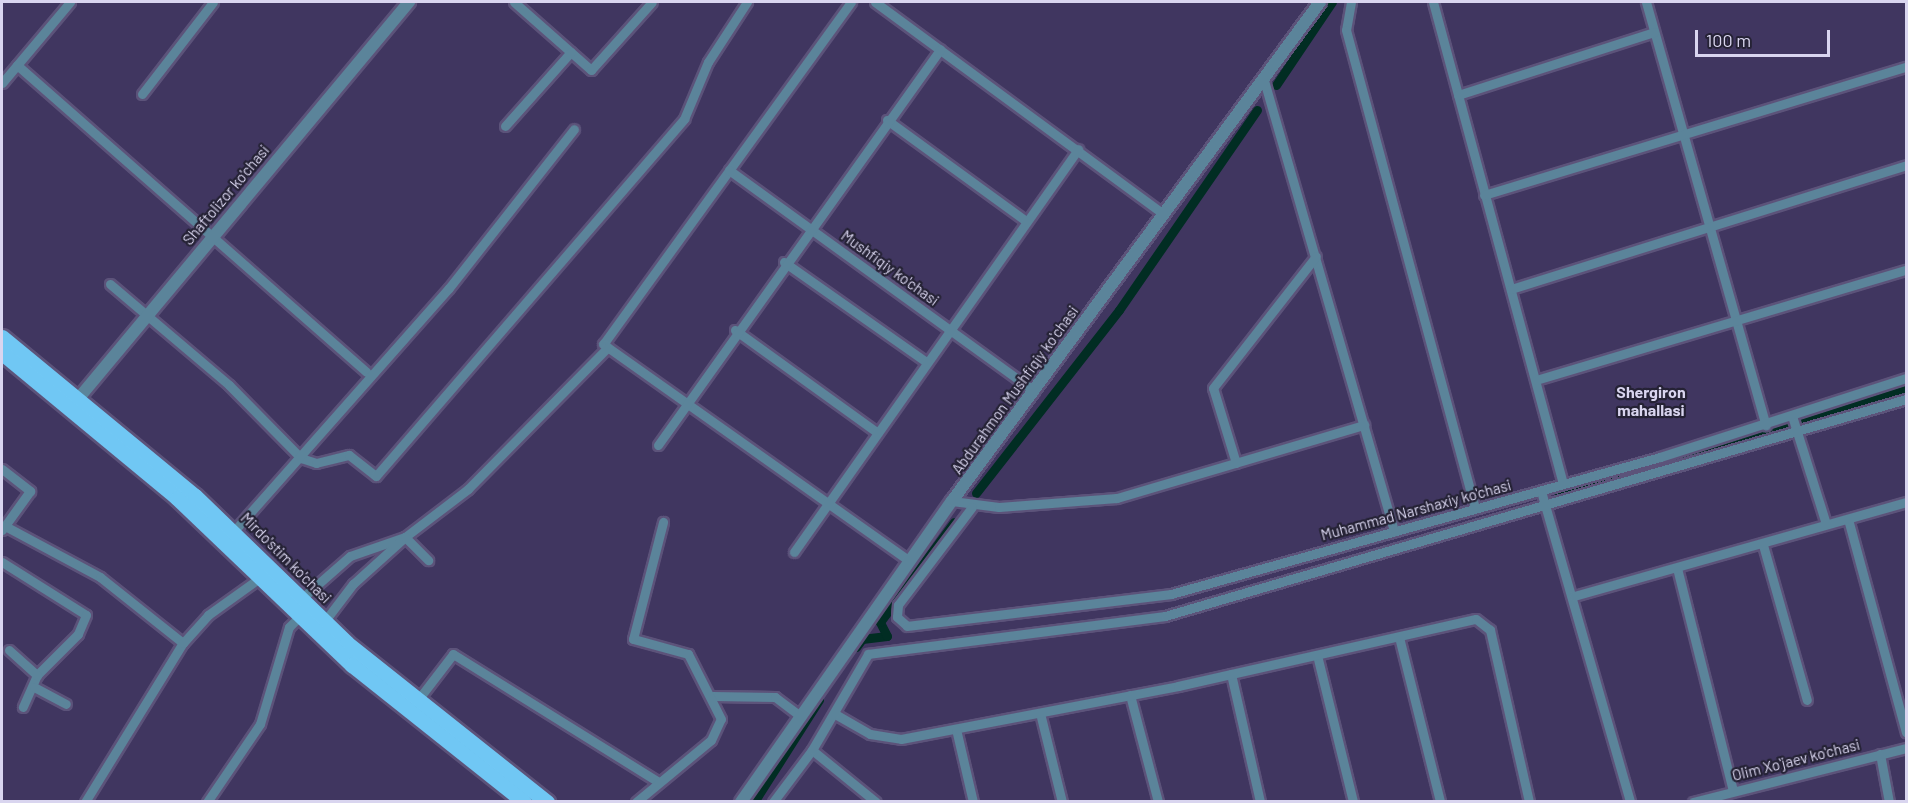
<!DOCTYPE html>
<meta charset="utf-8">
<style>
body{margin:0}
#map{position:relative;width:1908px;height:803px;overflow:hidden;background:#403660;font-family:Barlow,sans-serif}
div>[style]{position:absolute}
.canal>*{height:9px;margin:-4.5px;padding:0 4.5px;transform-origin:4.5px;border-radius:4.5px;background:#012d23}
.roads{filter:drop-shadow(2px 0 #5c537a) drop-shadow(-2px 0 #5c537a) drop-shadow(0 2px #5c537a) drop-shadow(0 -2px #5c537a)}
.minor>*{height:9px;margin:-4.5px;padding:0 4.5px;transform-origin:4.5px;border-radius:4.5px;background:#5b849a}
.tertiary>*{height:12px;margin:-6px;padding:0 6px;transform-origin:6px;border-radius:6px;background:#5b849a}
.primary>*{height:15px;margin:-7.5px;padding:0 7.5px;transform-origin:7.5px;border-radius:7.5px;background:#70c7f4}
span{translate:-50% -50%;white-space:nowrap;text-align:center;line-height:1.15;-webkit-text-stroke:4.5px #252235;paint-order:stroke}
.street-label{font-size:15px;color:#d9d5ef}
.neighbourhood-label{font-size:16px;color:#d9d5ef;font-weight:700}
.frame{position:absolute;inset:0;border:3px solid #d9d5ef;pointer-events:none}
.scale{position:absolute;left:1695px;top:30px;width:135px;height:27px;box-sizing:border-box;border:3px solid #d9d5ef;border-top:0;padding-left:8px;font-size:18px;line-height:21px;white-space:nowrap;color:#d9d5ef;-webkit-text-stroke:4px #252235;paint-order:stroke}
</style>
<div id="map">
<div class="canal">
<div style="left:1276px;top:85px;width:100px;rotate:-56deg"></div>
<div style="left:1802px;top:422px;width:109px;rotate:-17.6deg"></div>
<div style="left:976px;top:493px;width:232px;rotate:-52deg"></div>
<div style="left:1119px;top:310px;width:243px;rotate:-55.4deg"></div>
<div style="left:1559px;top:495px;width:238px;rotate:-16.6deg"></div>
<div style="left:856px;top:647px;width:10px;rotate:-53deg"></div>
<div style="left:862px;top:639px;width:25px;rotate:-7deg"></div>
<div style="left:887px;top:636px;width:16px;rotate:-117deg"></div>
<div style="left:880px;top:622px;width:124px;rotate:-53.5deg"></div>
<div style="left:754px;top:802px;width:121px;rotate:-57.5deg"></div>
</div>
<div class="roads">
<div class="minor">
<div style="left:514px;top:2px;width:103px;rotate:41.4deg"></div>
<div style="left:591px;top:70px;width:91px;rotate:-48.1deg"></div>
<div style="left:851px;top:2px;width:422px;rotate:125.9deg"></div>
<div style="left:603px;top:344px;width:375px;rotate:35.3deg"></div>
<div style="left:875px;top:2px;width:356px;rotate:36.3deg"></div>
<div style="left:1351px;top:2px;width:28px;rotate:100deg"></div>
<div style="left:1346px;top:30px;width:495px;rotate:74.9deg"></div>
<div style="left:1433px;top:2px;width:499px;rotate:74.9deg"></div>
<div style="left:1646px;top:2px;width:440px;rotate:74.2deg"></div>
<div style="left:17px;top:65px;width:465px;rotate:41.3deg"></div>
<div style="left:1263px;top:77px;width:473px;rotate:73.9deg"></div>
<div style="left:2px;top:83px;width:106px;rotate:-50deg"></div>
<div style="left:142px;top:94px;width:116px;rotate:-52.3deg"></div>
<div style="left:1458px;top:95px;width:206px;rotate:-17.8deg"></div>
<div style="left:887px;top:120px;width:172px;rotate:36deg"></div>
<div style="left:505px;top:126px;width:99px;rotate:-48.3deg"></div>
<div style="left:729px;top:170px;width:377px;rotate:35.9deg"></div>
<div style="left:1484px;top:195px;width:441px;rotate:-16.9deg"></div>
<div style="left:784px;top:262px;width:172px;rotate:35.1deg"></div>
<div style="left:110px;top:284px;width:156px;rotate:40.3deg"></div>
<div style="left:229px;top:385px;width:103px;rotate:45.4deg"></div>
<div style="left:301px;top:458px;width:16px;rotate:18deg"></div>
<div style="left:316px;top:463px;width:34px;rotate:-14deg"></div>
<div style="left:349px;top:455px;width:34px;rotate:38deg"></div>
<div style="left:376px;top:476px;width:472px;rotate:-49.2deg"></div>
<div style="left:684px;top:119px;width:62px;rotate:-67.2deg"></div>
<div style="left:708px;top:62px;width:72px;rotate:-57deg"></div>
<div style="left:1511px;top:289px;width:414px;rotate:-17.4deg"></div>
<div style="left:735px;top:330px;width:173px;rotate:35.8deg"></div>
<div style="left:1536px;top:380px;width:386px;rotate:-16.6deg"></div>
<div style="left:1792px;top:416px;width:113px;rotate:72.5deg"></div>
<div style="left:658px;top:445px;width:486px;rotate:-54.5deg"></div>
<div style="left:1236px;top:463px;width:78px;rotate:-107deg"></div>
<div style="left:1213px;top:388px;width:167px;rotate:-52deg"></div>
<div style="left:2px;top:469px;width:36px;rotate:38deg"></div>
<div style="left:30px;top:491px;width:48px;rotate:125.7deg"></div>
<div style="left:1541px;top:491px;width:323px;rotate:74deg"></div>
<div style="left:952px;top:501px;width:47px;rotate:7.3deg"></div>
<div style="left:999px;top:507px;width:118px;rotate:-4.4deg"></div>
<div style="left:1117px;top:498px;width:258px;rotate:-16.5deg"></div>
<div style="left:972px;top:507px;width:123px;rotate:127.1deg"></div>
<div style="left:898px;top:605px;width:12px;rotate:95deg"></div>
<div style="left:897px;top:617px;width:13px;rotate:42deg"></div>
<div style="left:907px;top:626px;width:266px;rotate:-6.9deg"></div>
<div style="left:1171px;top:594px;width:508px;rotate:-15.65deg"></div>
<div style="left:1660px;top:457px;width:258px;rotate:-17.8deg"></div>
<div style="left:1848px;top:519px;width:221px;rotate:74.8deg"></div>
<div style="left:5px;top:526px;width:108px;rotate:28.2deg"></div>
<div style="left:100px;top:577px;width:106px;rotate:38.5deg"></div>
<div style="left:234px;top:531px;width:324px;rotate:-48.5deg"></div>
<div style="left:449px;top:288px;width:202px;rotate:-51.8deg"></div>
<div style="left:1763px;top:545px;width:161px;rotate:74.2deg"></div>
<div style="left:794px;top:552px;width:493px;rotate:-54.8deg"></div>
<div style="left:2px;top:562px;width:99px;rotate:32.2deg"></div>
<div style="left:86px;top:615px;width:21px;rotate:113deg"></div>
<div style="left:78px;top:634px;width:58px;rotate:135deg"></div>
<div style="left:37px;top:675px;width:35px;rotate:114deg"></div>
<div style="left:1677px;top:568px;width:230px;rotate:75.9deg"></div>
<div style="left:1574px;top:596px;width:345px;rotate:-15.8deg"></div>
<div style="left:301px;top:599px;width:65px;rotate:-41.3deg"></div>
<div style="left:350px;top:556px;width:58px;rotate:-19.1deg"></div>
<div style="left:405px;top:537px;width:79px;rotate:-37.3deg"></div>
<div style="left:468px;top:489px;width:199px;rotate:-45.4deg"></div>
<div style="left:324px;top:622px;width:48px;rotate:-52.7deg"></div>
<div style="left:353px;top:584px;width:70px;rotate:-42.1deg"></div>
<div style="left:405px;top:537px;width:33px;rotate:45deg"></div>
<div style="left:1399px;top:637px;width:170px;rotate:76deg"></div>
<div style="left:9px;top:650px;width:38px;rotate:42deg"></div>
<div style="left:1317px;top:655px;width:151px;rotate:76.2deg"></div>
<div style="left:1231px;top:674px;width:131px;rotate:77.2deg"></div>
<div style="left:34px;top:687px;width:36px;rotate:28deg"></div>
<div style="left:1130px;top:695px;width:111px;rotate:75.3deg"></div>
<div style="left:712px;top:696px;width:63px;rotate:0.9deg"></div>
<div style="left:775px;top:697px;width:31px;rotate:37deg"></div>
<div style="left:417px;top:701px;width:59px;rotate:-52.5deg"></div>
<div style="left:453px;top:654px;width:240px;rotate:31.9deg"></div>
<div style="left:1040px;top:713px;width:92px;rotate:76.1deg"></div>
<div style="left:835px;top:714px;width:40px;rotate:29.7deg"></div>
<div style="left:870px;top:734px;width:31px;rotate:9deg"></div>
<div style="left:901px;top:739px;width:282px;rotate:-10.8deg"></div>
<div style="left:1178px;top:686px;width:305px;rotate:-12.7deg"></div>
<div style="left:1476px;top:619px;width:18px;rotate:38deg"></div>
<div style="left:1490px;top:630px;width:176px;rotate:77.2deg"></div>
<div style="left:956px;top:729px;width:75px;rotate:76.9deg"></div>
<div style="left:812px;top:750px;width:82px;rotate:39.1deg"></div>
<div style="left:1880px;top:754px;width:49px;rotate:79.4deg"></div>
<div style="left:85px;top:802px;width:187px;rotate:-58.4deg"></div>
<div style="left:183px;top:643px;width:38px;rotate:-48deg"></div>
<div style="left:208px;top:615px;width:65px;rotate:-35.6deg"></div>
<div style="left:207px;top:802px;width:94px;rotate:-55.8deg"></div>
<div style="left:260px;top:724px;width:101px;rotate:-73.4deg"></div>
<div style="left:289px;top:627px;width:14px;rotate:-45deg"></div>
<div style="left:636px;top:802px;width:97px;rotate:-39.6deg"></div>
<div style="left:711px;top:740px;width:23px;rotate:-65deg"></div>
<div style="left:721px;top:719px;width:73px;rotate:-116.9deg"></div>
<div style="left:688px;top:654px;width:57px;rotate:-164.7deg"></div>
<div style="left:633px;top:639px;width:121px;rotate:-75.6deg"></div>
<div style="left:773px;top:802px;width:65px;rotate:-53.1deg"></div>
<div style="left:812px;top:750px;width:111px;rotate:-59.7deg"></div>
<div style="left:868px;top:654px;width:299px;rotate:-7.3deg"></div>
<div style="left:1165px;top:616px;width:772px;rotate:-16.32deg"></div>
<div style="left:1693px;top:802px;width:220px;rotate:-14.2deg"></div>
</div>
<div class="tertiary">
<div style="left:73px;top:405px;width:525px;rotate:-50.18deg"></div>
<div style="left:741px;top:802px;width:368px;rotate:-55deg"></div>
<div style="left:952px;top:501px;width:620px;rotate:-53.59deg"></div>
</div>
<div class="primary">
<div style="left:2px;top:337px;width:250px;rotate:39.5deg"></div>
<div style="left:195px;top:496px;width:211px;rotate:44deg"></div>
<div style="left:347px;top:643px;width:256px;rotate:38.5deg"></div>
<div style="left:2px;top:353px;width:227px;rotate:39.6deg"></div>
<div style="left:177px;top:498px;width:242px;rotate:43.7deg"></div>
<div style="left:352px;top:665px;width:220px;rotate:38.5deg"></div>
</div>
</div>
<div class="street-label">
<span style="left:226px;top:195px;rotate:-50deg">Shaftolizor ko'chasi</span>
<span style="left:890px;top:268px;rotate:36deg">Mushfiqiy ko'chasi</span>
<span style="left:1015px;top:390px;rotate:-54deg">Abdurahmon Mushfiqiy koʻchasi</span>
<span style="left:1416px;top:510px;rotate:-15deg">Muhammad Narshaxiy ko'chasi</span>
<span style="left:286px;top:558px;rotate:45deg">Mirdo'stim ko'chasi</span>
<span style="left:1796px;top:760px;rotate:-14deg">Olim Xoʻjaev ko'chasi</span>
</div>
<div class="neighbourhood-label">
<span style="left:1651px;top:401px">Shergiron<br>mahallasi</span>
</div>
<div class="frame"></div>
<div class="scale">100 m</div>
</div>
